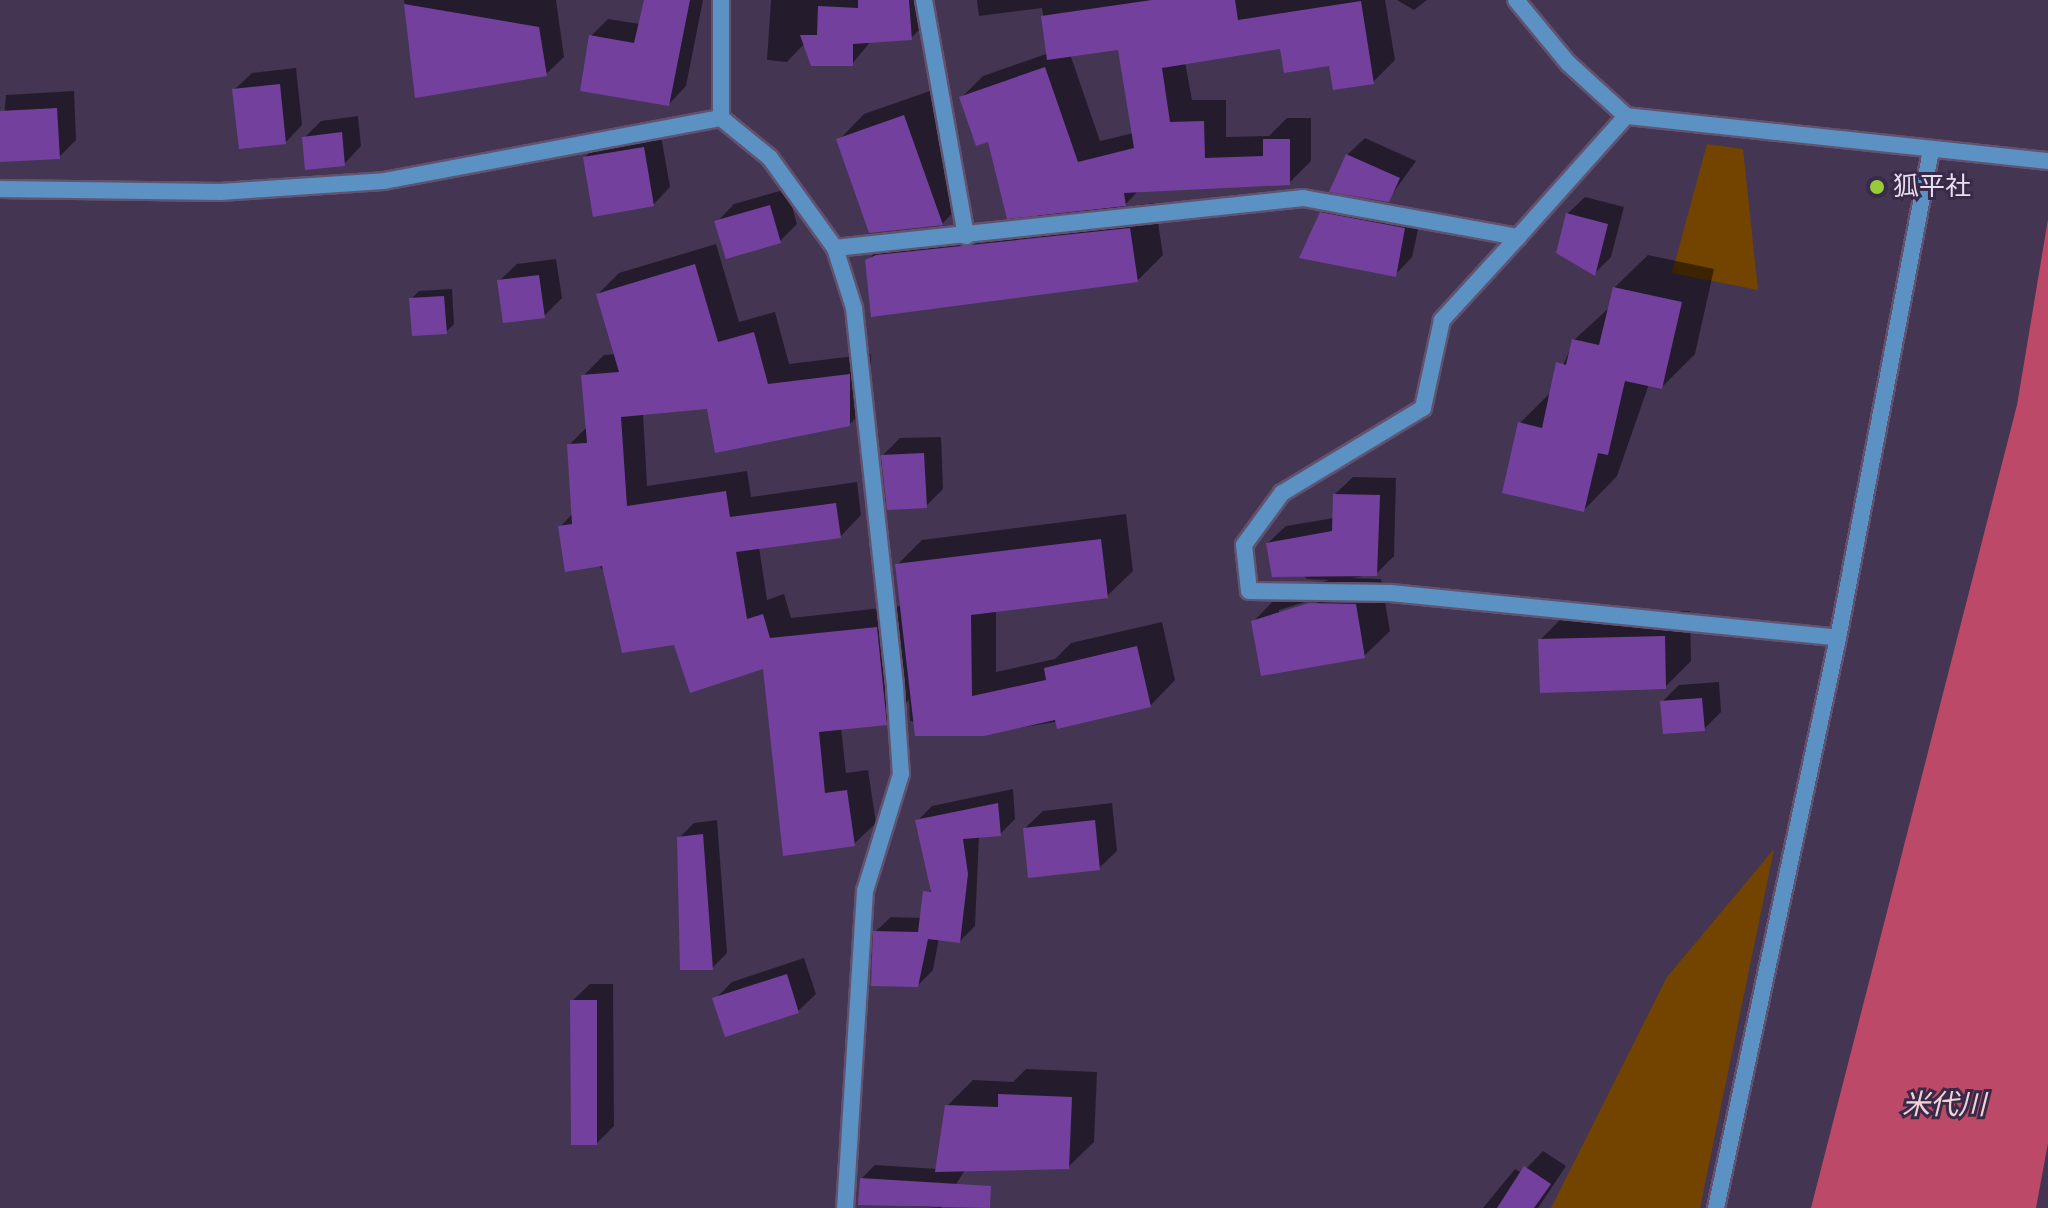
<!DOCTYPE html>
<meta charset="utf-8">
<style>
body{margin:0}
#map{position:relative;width:2048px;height:1208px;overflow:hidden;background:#443553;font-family:"Fira Sans Condensed","Noto Sans JP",sans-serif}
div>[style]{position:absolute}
.green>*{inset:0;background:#734400}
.water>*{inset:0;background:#bc4967}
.shadow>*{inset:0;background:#0007}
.building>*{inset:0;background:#74409d}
.roads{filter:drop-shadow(2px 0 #61536f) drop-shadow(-2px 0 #61536f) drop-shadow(0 2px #61536f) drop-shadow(0 -2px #61536f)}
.minor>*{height:16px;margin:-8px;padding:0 8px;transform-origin:8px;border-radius:8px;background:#5b91c3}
.dots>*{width:22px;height:22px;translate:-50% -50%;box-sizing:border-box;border:4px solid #392a48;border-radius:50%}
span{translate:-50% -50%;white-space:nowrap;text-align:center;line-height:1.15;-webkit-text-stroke:6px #392a48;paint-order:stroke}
.poi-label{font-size:26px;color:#e7def1}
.left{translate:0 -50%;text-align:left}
.water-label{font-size:28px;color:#f2d2d7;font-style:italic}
</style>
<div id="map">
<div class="green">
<div style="clip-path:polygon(1707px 144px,1743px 149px,1758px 290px,1672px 273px)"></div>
<div style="clip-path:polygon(1774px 849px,1700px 1208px,1551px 1208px,1667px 977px)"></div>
</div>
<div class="water">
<div style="clip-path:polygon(2048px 219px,2048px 1143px,2036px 1208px,1811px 1208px,2017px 405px)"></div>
</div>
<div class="shadow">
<div style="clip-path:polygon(404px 0,556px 0,564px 57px,546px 74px,417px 95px)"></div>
<div style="clip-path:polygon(646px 0,703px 0,686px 86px,669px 104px,591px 36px,608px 19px,640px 24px)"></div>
<div style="clip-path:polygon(771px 0,929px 0,930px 19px,911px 38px,871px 41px,852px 64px,805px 43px,787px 62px,767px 60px)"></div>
<div style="clip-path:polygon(evenodd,977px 0,1385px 0,1395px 60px,1373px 82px,1282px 46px,1185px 62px,1192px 100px,1226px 100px,1226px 137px,1269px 136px,1287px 118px,1311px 118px,1311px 161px,1289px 183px,1139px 190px,1123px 207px,1155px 203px,1163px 255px,1138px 280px,867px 261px,892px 235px,1039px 217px,961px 98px,983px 76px,1049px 53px,1042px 8px,979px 16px,977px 0,1120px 47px,1134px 133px,1100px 141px,1070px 54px,1120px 47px)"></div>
<div style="clip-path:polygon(1397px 0,1427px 0,1414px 10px)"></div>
<div style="clip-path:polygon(296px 68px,302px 125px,285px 143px,234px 90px,252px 73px)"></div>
<div style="clip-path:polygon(74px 91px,76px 140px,59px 157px,0 160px,6px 95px)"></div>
<div style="clip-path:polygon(930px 91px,967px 198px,942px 224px,839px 140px,864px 114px)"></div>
<div style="clip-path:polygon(358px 116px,361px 146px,344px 164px,304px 138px,321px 121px)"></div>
<div style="clip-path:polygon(660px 130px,670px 187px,653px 205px,585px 157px,603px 140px)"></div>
<div style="clip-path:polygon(1365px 138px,1416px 161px,1388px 200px,1347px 155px)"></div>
<div style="clip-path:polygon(787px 189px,797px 224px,780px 241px,717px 222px,734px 204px)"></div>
<div style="clip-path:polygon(1339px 196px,1422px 211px,1412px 257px,1395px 275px,1321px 213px)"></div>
<div style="clip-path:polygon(1585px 197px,1624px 207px,1611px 257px,1594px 274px,1567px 214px)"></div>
<div style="clip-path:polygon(716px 244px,739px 322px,775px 312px,789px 364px,871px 354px,870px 403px,849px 425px,708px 407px,643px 413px,647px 486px,747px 471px,751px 497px,857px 482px,861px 515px,840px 537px,759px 547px,767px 600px,784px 594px,791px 618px,900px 606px,897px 565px,922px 540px,1126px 514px,1133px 571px,1107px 596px,996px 610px,996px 672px,1055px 659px,1071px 643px,1162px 622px,1175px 680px,1150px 706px,984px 734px,910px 721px,909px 700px,886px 723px,841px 728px,846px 773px,868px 770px,876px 823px,854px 844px,784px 854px,765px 666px,675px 642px,560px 527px,573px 513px,569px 445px,588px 426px,583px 376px,604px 355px,616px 354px,598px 294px,619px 273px)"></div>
<div style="clip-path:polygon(1648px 255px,1714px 269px,1695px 354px,1662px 387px,1649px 384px,1617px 476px,1584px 510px,1520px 423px,1552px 391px,1574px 340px,1610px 307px,1614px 288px)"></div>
<div style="clip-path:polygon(556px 259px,562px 298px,544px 316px,499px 281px,517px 264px)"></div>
<div style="clip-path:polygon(452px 289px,454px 324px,446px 332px,411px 299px,419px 291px)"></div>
<div style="clip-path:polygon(941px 437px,943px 489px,926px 506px,883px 455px,900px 438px)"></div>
<div style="clip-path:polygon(evenodd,1353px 477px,1396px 478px,1394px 556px,1376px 574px,1352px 578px,1381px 579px,1390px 631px,1364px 656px,1254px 621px,1279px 595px,1329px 580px,1307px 579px,1268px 543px,1286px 526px,1334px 518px,1335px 494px,1353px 477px,1318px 598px,1319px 602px,1279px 614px,1279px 610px,1318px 598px)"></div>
<div style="clip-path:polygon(1690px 611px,1691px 661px,1665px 687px,1540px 640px,1566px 614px)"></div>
<div style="clip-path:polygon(1719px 682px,1721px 712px,1704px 729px,1662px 702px,1679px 685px)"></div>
<div style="clip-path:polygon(1013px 789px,1015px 819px,1000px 834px,979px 835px,975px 926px,960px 941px,939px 938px,933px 970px,918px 985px,875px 932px,891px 917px,922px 918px,932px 885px,917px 821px,932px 806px)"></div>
<div style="clip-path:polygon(1112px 803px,1117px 851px,1099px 868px,1025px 828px,1043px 811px)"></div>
<div style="clip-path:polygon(717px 820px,727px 953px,712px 968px,679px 838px,694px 823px)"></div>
<div style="clip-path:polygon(804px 958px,816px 994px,798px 1011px,715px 999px,732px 982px)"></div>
<div style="clip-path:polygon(590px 984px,613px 984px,614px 1126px,597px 1143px,572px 1001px)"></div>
<div style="clip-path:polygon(1026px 1069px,1097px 1072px,1094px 1142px,1068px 1167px,965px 1170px,941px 1208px,860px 1203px,861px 1179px,875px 1165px,938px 1169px,947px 1106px,973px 1080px,1013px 1082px)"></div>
<div style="clip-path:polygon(1543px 1151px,1566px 1166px,1538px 1208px,1483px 1208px,1515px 1169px,1522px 1173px)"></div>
</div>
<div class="building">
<div style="clip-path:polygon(644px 0,690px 0,669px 106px,580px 91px,589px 35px,634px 43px)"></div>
<div style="clip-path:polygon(858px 0,909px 0,912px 40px,853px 44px,853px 66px,811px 66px,800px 35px,817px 35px,818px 6px,858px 8px)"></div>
<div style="clip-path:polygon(1152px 0,1235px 0,1238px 20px,1361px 1px,1374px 84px,1333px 90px,1329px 66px,1284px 73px,1280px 49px,1162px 68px,1170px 122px,1204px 121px,1205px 158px,1263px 156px,1263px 139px,1290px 139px,1290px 185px,1124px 193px,1126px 206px,1007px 219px,988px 142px,976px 146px,959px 97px,1045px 67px,1078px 162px,1134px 148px,1118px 50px,1047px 60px,1041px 16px)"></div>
<div style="clip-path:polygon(404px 4px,539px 27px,547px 76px,415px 98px)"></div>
<div style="clip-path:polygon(280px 84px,286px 144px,239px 149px,232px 89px)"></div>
<div style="clip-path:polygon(57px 108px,60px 159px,0 162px,0 111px)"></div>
<div style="clip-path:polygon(904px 115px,943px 225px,869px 233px,836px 139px)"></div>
<div style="clip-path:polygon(342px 132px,345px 166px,305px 170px,302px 137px)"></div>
<div style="clip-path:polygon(644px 147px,654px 206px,593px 217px,583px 157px)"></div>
<div style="clip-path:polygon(1346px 154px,1400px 178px,1389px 202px,1329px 192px)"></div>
<div style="clip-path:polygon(770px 205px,781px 243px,726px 259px,714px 221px)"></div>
<div style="clip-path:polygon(1320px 212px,1405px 228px,1396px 277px,1299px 258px)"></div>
<div style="clip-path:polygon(1566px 213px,1608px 224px,1595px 276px,1556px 253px)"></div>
<div style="clip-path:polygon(1130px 228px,1138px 282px,871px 317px,865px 260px,876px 255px)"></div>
<div style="clip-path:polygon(695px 264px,718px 342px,754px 332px,768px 384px,850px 374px,850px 426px,715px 453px,707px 409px,621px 417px,627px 506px,726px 491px,730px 517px,836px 503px,841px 538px,736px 552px,747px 619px,763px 614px,770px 638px,877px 627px,887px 725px,819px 732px,825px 793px,847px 790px,855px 846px,783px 856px,763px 669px,690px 693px,674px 645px,622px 653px,602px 566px,565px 572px,558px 526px,572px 524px,567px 444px,587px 443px,581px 375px,619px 372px,596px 294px)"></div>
<div style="clip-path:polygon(539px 275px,545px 318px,503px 323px,497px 280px)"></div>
<div style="clip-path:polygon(1613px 287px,1682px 302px,1662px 389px,1625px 381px,1608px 455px,1598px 453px,1584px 512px,1502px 493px,1518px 422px,1542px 428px,1556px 362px,1566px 365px,1572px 339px,1599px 345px)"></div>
<div style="clip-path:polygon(444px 296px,447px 334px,412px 336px,409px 298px)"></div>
<div style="clip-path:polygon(924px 453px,927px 508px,887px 510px,881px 455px)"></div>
<div style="clip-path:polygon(1333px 494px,1380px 495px,1377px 576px,1272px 577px,1266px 543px,1332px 531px)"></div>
<div style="clip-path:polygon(1101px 539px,1108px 598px,971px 615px,972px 696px,1046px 680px,1044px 668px,1137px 646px,1151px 707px,1057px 729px,1055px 720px,984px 736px,915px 736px,895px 564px)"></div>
<div style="clip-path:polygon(1309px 603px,1356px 604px,1365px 658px,1261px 676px,1251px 621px)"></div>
<div style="clip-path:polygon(1665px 636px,1666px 689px,1540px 693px,1538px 639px)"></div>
<div style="clip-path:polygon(1702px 698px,1705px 731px,1663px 734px,1660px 701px)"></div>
<div style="clip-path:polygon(998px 803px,1001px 836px,963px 839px,968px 874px,960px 943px,928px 939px,918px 987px,871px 986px,873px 931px,918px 932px,923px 891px,931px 892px,915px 820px)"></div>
<div style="clip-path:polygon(1095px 820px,1100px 870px,1028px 878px,1023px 828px)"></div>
<div style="clip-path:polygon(703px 834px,713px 970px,680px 970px,677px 837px)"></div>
<div style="clip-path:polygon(787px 974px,799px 1013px,725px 1037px,712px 998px)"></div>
<div style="clip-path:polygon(570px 1000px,597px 1000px,597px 1145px,571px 1145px)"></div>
<div style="clip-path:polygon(998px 1094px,1072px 1097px,1069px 1169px,935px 1172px,945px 1105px,998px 1107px)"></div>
<div style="clip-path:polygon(1524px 1166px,1551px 1184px,1534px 1208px,1497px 1208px)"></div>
<div style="clip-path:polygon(860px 1178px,991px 1186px,990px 1208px,858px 1205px)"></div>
</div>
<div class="roads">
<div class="minor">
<div style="left:721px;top:0;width:118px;rotate:90deg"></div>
<div style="left:924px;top:0;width:240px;rotate:79.9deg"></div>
<div style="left:1516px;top:0;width:82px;rotate:50.5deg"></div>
<div style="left:1568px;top:63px;width:79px;rotate:42.4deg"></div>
<div style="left:1626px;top:116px;width:424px;rotate:6.1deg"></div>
<div style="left:0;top:189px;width:220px;rotate:0.8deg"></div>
<div style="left:220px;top:192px;width:164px;rotate:-3.8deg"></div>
<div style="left:384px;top:181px;width:343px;rotate:-10.6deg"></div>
<div style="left:721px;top:118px;width:63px;rotate:39.2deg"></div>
<div style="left:770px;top:158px;width:111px;rotate:54.2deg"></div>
<div style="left:835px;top:248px;width:63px;rotate:72.4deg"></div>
<div style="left:854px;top:308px;width:381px;rotate:83.8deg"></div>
<div style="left:895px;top:687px;width:87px;rotate:86.1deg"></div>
<div style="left:901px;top:774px;width:122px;rotate:107.1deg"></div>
<div style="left:865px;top:891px;width:318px;rotate:93.6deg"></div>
<div style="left:1518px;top:237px;width:113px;rotate:132.5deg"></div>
<div style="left:1442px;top:320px;width:90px;rotate:102.2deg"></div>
<div style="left:1423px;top:408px;width:165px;rotate:148.9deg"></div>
<div style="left:1282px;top:493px;width:64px;rotate:126.2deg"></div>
<div style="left:1244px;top:545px;width:46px;rotate:83.8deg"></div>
<div style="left:1249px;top:591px;width:142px;rotate:0.8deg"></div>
<div style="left:1391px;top:593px;width:449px;rotate:5.7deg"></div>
<div style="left:835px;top:248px;width:471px;rotate:-6.1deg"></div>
<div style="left:1303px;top:198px;width:219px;rotate:10.3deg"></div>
<div style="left:1518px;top:237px;width:162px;rotate:-48.2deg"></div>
<div style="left:1716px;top:1208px;width:583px;rotate:-77.92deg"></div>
<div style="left:1838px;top:638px;width:497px;rotate:-79.2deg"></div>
</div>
</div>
<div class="dots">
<div style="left:1877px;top:187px;background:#97cc38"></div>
</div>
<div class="poi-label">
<span class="left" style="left:1893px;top:187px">狐平社</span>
</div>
<div class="water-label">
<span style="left:1944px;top:1105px">米代川</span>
</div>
</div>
